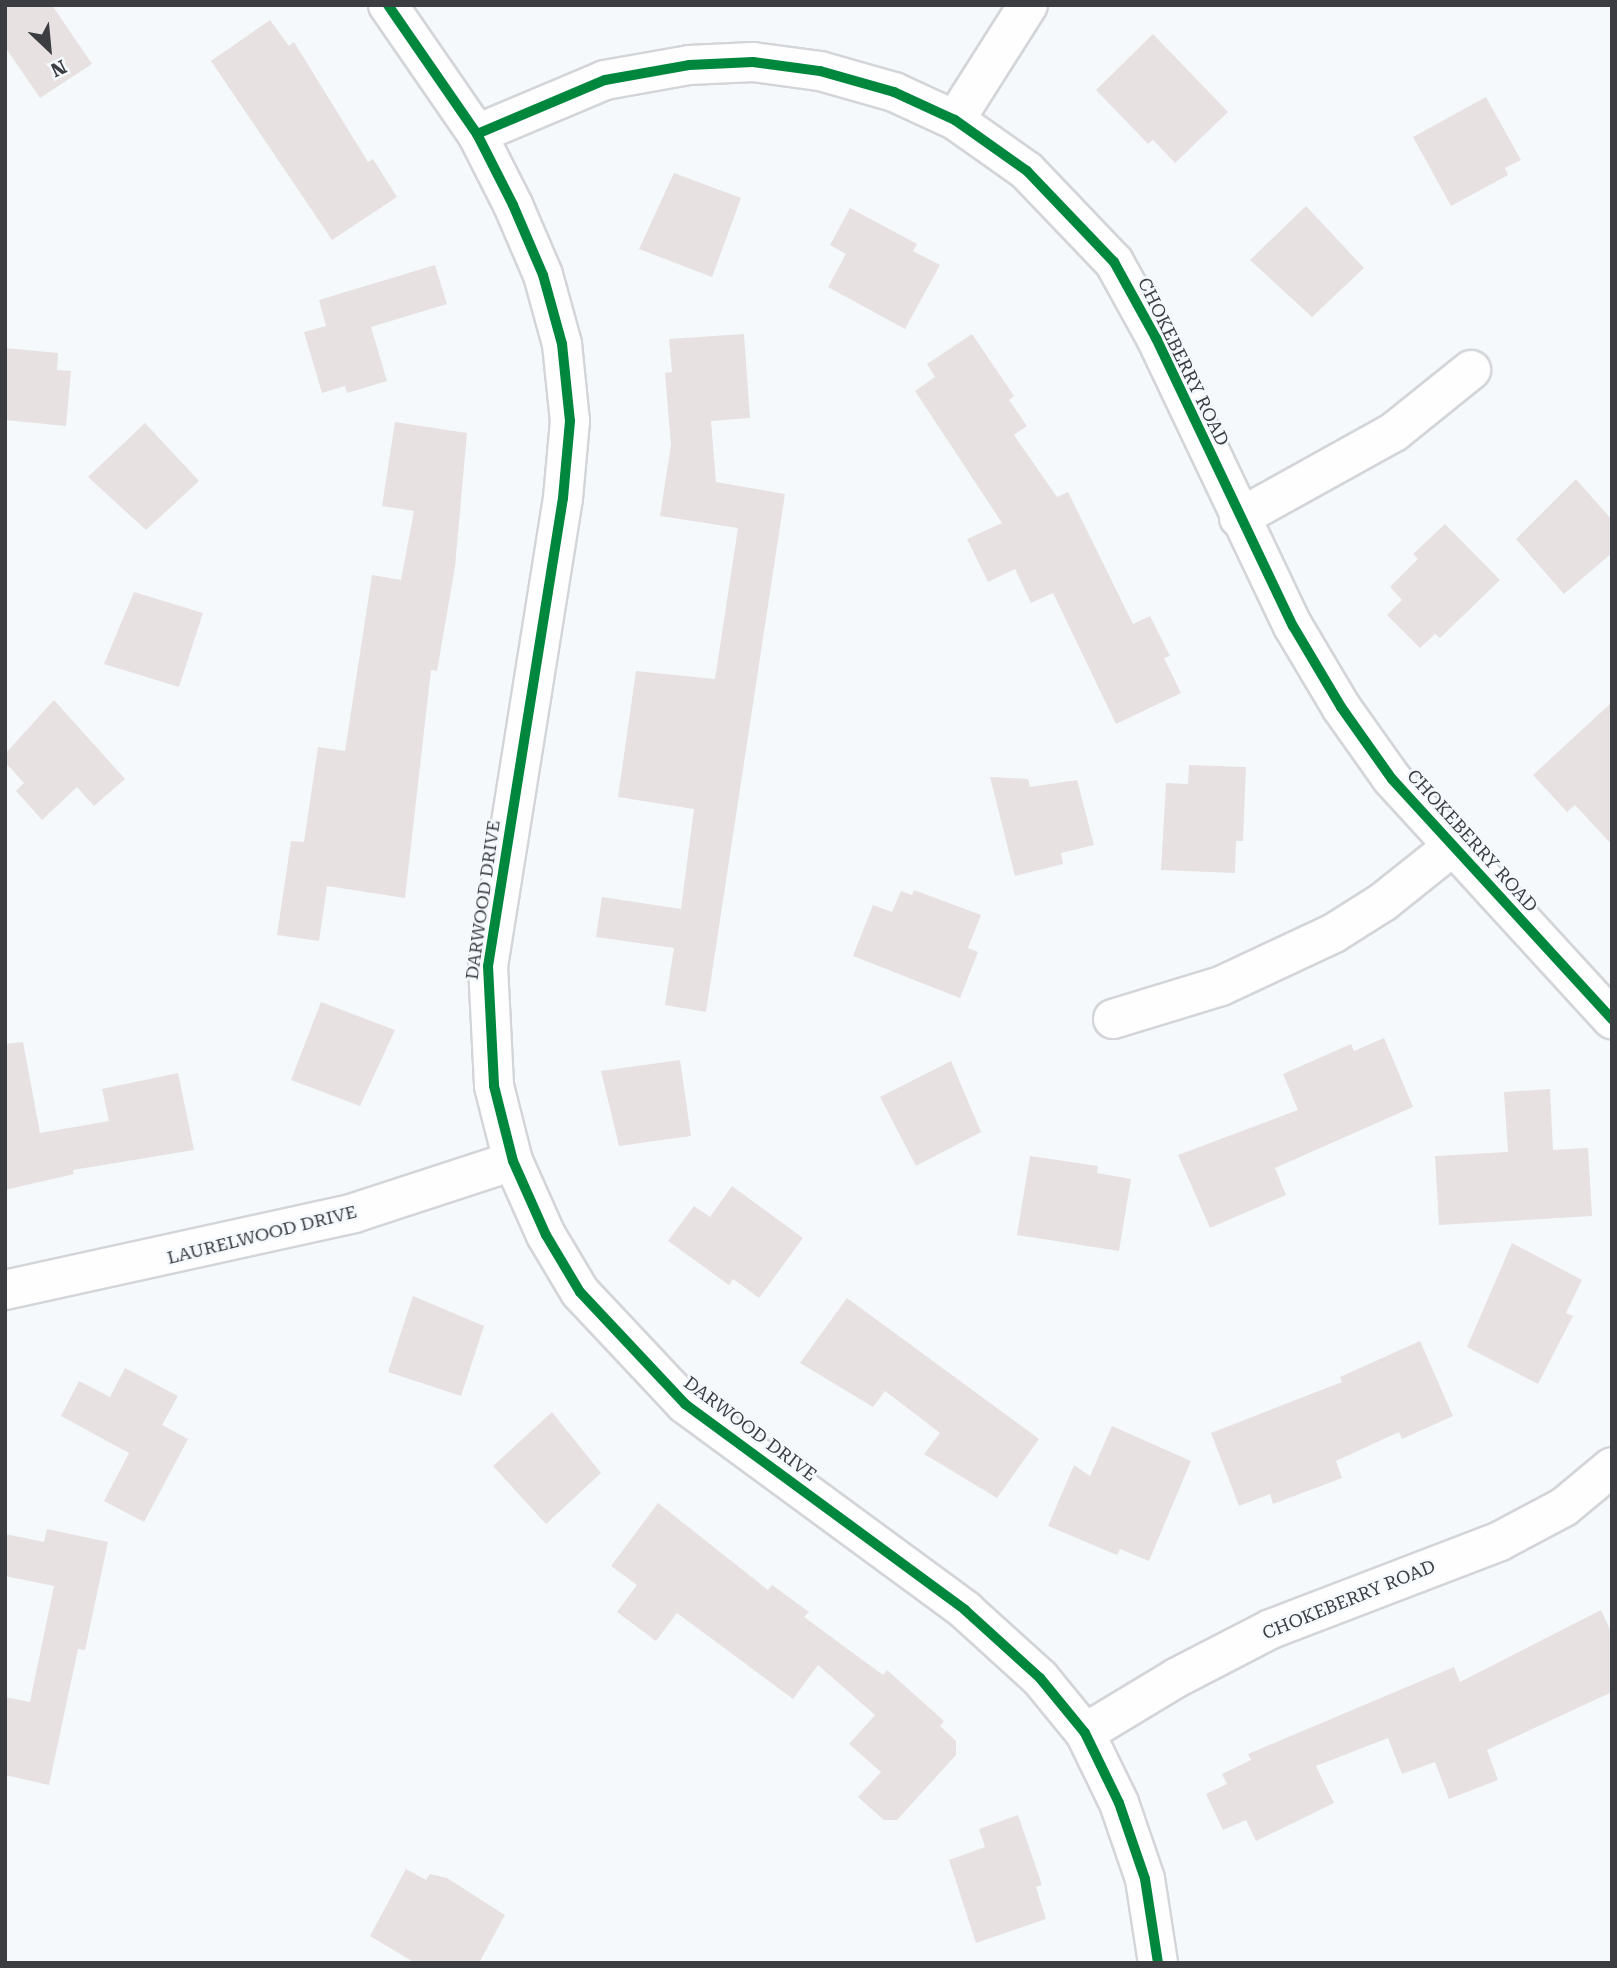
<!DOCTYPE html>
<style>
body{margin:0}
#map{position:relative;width:1617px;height:1968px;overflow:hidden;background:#f6f9fc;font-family:"Roboto Serif",serif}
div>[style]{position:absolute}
.building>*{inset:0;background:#e7e1e1}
.roads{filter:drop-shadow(2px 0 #d3d5d8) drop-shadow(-2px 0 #d3d5d8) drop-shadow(0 2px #d3d5d8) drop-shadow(0 -2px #d3d5d8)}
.minor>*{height:38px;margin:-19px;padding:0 19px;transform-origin:19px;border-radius:19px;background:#fefeff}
.cycleway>*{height:10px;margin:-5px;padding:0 5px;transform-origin:5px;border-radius:5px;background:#00873e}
span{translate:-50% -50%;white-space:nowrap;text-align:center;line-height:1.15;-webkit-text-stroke:5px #f4f9fe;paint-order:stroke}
.street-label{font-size:18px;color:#3b3d40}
.frame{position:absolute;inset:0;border:7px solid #3b3d40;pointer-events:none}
.north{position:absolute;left:14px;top:14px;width:70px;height:70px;-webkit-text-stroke:5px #f4f9fe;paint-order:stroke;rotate:154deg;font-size:19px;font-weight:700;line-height:28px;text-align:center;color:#3b3d40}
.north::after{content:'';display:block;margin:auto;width:24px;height:32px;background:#3b3d40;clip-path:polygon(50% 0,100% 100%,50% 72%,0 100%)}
</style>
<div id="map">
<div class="building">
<div style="clip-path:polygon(5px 5px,52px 5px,92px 64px,40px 98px,5px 47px)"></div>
<div style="clip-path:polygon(270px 20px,289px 46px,294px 42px,368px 162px,373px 159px,397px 197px,332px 240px,211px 61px)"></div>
<div style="clip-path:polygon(1153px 34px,1228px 112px,1175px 163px,1153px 140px,1148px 144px,1096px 90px)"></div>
<div style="clip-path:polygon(1486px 97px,1521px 160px,1505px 168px,1508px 175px,1451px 206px,1413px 137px)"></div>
<div style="clip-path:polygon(674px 173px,741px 198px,712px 277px,639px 249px)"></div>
<div style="clip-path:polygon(1306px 206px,1364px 268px,1312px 317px,1250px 260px)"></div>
<div style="clip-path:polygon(850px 208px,917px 244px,913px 251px,940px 265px,905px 329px,828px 287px,846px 254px,830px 245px)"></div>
<div style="clip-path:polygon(435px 265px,447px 304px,371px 327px,387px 381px,347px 393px,345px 386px,322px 393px,304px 332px,326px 326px,319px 300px)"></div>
<div style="clip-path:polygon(744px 334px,750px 418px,711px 421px,716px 482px,785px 494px,706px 1012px,665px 1005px,674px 948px,596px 937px,602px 897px,681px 909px,694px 809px,618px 797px,636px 671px,715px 679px,738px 528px,660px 516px,671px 445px,665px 373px,672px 372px,669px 339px)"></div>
<div style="clip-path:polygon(972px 334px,1014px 396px,1009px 400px,1027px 426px,1014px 435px,1057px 497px,1068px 492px,1133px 624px,1150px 616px,1170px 656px,1164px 658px,1181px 693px,1116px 724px,1053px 593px,1031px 603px,1015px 569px,988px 582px,967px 539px,1002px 523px,915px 391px,935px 377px,927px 364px)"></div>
<div style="clip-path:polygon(5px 348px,58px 353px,57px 370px,71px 371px,66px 426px,5px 420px)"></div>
<div style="clip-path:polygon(395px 422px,467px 433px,455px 567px,437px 671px,431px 670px,405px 898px,327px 886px,319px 941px,277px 935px,291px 841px,304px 842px,318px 747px,345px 751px,372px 575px,401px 580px,414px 511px,382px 506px)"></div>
<div style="clip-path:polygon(145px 423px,199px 481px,146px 530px,88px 477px)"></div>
<div style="clip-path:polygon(1576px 479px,1612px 520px,1612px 553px,1564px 594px,1516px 539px)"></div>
<div style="clip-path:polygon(1445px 524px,1500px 580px,1440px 638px,1435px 634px,1420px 648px,1387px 615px,1402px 600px,1390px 587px,1418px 559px,1413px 554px)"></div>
<div style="clip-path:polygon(134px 592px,203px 613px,179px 687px,104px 664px)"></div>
<div style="clip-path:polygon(54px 700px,125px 779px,94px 806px,77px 787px,42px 820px,16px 791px,24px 783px,5px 762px,5px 754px)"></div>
<div style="clip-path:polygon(1612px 702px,1612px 845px,1575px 805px,1567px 812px,1533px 775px)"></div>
<div style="clip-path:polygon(1189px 765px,1246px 767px,1243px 841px,1236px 841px,1235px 873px,1161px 870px,1166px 783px,1188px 784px)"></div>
<div style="clip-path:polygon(990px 777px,1028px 779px,1030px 787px,1077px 780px,1094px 845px,1061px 853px,1063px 864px,1015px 876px)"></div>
<div style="clip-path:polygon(914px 890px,981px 915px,968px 948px,978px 952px,960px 998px,853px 956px,873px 905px,892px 912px,901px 891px,912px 895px)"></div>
<div style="clip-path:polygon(321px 1002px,395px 1030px,360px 1106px,291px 1080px)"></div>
<div style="clip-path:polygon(1384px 1038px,1413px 1107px,1275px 1168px,1286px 1195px,1210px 1228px,1178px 1155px,1298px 1110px,1283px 1074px,1351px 1044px,1354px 1051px)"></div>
<div style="clip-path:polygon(23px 1042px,40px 1133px,109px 1121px,102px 1089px,178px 1073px,194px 1150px,73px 1170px,74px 1174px,5px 1190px,5px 1044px)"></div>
<div style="clip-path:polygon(680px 1060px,691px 1136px,619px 1146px,601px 1071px)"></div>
<div style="clip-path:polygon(951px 1061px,981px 1132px,916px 1166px,880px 1097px)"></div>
<div style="clip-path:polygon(1550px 1089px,1553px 1150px,1588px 1148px,1592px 1216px,1439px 1225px,1435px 1156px,1508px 1152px,1504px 1092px)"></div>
<div style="clip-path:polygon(1030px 1156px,1098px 1166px,1097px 1173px,1131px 1179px,1119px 1251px,1017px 1235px)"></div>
<div style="clip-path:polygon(732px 1186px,803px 1238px,759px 1298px,733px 1279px,729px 1285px,668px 1241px,694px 1206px,710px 1217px)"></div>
<div style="clip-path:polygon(1512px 1243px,1582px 1280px,1566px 1313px,1573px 1316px,1538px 1384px,1467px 1347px)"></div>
<div style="clip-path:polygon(413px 1296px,484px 1326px,461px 1396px,388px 1372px)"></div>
<div style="clip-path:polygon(847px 1298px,1039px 1439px,997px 1498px,924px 1454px,940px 1433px,885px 1391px,873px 1407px,800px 1363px)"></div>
<div style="clip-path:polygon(1420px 1341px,1453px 1416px,1402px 1439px,1399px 1432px,1336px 1461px,1342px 1478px,1273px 1504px,1270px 1494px,1239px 1506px,1211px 1433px,1342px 1382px,1340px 1377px)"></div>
<div style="clip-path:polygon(125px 1368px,178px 1396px,162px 1425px,188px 1439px,144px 1522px,104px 1501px,129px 1453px,61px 1416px,79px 1381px,110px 1397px)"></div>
<div style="clip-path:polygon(552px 1412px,601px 1473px,546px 1524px,493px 1466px)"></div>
<div style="clip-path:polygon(1112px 1426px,1191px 1461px,1149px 1561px,1120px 1549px,1117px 1555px,1048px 1526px,1074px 1465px,1090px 1476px)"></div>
<div style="clip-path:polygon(658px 1503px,768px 1590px,772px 1585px,809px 1612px,804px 1617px,883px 1675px,887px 1670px,944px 1721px,940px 1726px,956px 1741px,956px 1755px,897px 1820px,884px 1820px,858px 1797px,881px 1772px,849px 1744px,875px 1715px,818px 1665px,793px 1699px,677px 1613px,656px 1641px,617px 1612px,637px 1585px,611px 1566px)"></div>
<div style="clip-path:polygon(47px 1529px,108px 1542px,85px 1650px,78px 1649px,49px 1785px,5px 1775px,5px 1697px,30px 1702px,54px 1586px,5px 1576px,5px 1534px,44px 1542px)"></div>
<div style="clip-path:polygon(1601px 1610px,1612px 1634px,1612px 1692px,1487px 1750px,1498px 1780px,1449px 1799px,1435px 1762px,1402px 1774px,1388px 1738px,1316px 1766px,1334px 1803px,1256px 1841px,1246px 1820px,1223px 1830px,1206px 1794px,1227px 1784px,1222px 1774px,1251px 1760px,1248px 1754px,1454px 1667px,1460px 1682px)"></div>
<div style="clip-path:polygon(1018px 1815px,1042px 1885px,1036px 1887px,1046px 1919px,976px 1943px,949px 1860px,985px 1847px,979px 1829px)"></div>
<div style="clip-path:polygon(406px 1869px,426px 1880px,430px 1874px,447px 1878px,505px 1915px,479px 1963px,415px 1963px,370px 1936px)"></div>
</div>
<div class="roads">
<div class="minor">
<div style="left:388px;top:5px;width:157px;rotate:55.4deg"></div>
<div style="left:477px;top:134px;width:80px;rotate:63.1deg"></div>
<div style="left:513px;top:205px;width:76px;rotate:66.8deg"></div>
<div style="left:543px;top:275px;width:72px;rotate:74.6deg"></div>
<div style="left:562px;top:344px;width:77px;rotate:84.1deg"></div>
<div style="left:570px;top:421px;width:77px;rotate:95.2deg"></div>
<div style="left:563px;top:498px;width:474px;rotate:99.1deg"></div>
<div style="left:488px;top:966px;width:120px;rotate:87.1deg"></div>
<div style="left:494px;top:1086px;width:77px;rotate:75.8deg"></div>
<div style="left:513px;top:1161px;width:81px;rotate:66deg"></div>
<div style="left:546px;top:1235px;width:66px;rotate:59.2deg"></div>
<div style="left:580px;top:1292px;width:154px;rotate:46.8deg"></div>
<div style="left:685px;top:1404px;width:348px;rotate:36.3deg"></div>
<div style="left:965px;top:1610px;width:101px;rotate:42.2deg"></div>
<div style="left:1040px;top:1678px;width:71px;rotate:50.7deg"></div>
<div style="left:1085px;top:1733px;width:78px;rotate:64.1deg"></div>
<div style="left:1119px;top:1803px;width:80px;rotate:71.1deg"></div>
<div style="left:1145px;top:1879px;width:85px;rotate:81.2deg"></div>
<div style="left:955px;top:120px;width:136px;rotate:-57.6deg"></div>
<div style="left:477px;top:134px;width:139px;rotate:-22.9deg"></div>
<div style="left:605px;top:80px;width:85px;rotate:-10.1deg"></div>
<div style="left:689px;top:65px;width:64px;rotate:-2.7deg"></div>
<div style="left:753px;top:62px;width:68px;rotate:7.7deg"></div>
<div style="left:820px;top:71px;width:77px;rotate:15.8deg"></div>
<div style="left:894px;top:92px;width:67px;rotate:24.7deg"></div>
<div style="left:955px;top:120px;width:88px;rotate:35.3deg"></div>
<div style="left:1027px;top:171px;width:126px;rotate:46.3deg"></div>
<div style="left:1114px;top:262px;width:87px;rotate:61.1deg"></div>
<div style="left:1156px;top:338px;width:319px;rotate:64.6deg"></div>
<div style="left:1293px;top:626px;width:94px;rotate:59.3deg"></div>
<div style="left:1341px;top:707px;width:88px;rotate:54.7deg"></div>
<div style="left:1392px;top:779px;width:326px;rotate:47.5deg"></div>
<div style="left:1239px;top:518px;width:177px;rotate:-29deg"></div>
<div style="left:1394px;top:432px;width:99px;rotate:-38.8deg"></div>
<div style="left:1113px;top:1019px;width:113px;rotate:-17deg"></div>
<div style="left:1221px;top:986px;width:125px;rotate:-25.1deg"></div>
<div style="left:1334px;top:933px;width:58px;rotate:-32.3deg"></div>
<div style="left:1383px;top:902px;width:88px;rotate:-38.6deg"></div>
<div style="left:5px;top:1290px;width:357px;rotate:-12.4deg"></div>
<div style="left:354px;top:1213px;width:167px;rotate:-18.1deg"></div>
<div style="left:1085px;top:1733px;width:106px;rotate:-31.1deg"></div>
<div style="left:1176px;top:1678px;width:107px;rotate:-27.3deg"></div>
<div style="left:1271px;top:1629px;width:245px;rotate:-21deg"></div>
<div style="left:1500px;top:1541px;width:72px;rotate:-28deg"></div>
<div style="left:1564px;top:1507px;width:62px;rotate:-39.8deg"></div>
</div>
</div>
<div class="cycleway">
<div style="left:388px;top:5px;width:157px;rotate:55.4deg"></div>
<div style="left:477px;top:134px;width:80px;rotate:63.1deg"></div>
<div style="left:513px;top:205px;width:76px;rotate:66.8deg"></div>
<div style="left:543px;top:275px;width:72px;rotate:74.6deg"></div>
<div style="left:562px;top:344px;width:77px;rotate:84.1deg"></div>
<div style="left:570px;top:421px;width:77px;rotate:95.2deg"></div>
<div style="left:563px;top:498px;width:474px;rotate:99.1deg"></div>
<div style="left:488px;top:966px;width:120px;rotate:87.1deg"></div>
<div style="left:494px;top:1086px;width:77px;rotate:75.8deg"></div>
<div style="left:513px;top:1161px;width:81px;rotate:66deg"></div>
<div style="left:546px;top:1235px;width:66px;rotate:59.2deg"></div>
<div style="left:580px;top:1292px;width:154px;rotate:46.8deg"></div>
<div style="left:685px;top:1404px;width:348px;rotate:36.3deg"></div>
<div style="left:965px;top:1610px;width:101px;rotate:42.2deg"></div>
<div style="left:1040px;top:1678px;width:71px;rotate:50.7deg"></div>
<div style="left:1085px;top:1733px;width:78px;rotate:64.1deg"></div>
<div style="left:1119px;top:1803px;width:80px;rotate:71.1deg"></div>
<div style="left:1145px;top:1879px;width:85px;rotate:81.2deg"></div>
<div style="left:477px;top:134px;width:139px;rotate:-22.9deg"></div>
<div style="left:605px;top:80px;width:85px;rotate:-10.1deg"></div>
<div style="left:689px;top:65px;width:64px;rotate:-2.7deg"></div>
<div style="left:753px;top:62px;width:68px;rotate:7.7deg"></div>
<div style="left:820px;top:71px;width:77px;rotate:15.8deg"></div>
<div style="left:894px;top:92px;width:67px;rotate:24.7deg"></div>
<div style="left:955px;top:120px;width:88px;rotate:35.3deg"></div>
<div style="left:1027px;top:171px;width:126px;rotate:46.3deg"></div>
<div style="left:1114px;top:262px;width:87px;rotate:61.1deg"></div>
<div style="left:1156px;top:338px;width:319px;rotate:64.6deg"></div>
<div style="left:1293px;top:626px;width:94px;rotate:59.3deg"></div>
<div style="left:1341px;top:707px;width:88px;rotate:54.7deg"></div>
<div style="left:1392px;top:779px;width:326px;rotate:47.5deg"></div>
</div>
<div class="street-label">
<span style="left:1183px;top:362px;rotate:64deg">CHOKEBERRY ROAD</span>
<span style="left:1472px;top:841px;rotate:48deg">CHOKEBERRY ROAD</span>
<span style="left:483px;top:900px;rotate:-82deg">DARWOOD DRIVE</span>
<span style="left:262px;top:1235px;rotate:-14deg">LAURELWOOD DRIVE</span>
<span style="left:750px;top:1429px;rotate:37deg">DARWOOD DRIVE</span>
<span style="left:1349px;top:1600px;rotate:-22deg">CHOKEBERRY ROAD</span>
</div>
<div class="frame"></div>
<div class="north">N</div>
</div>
